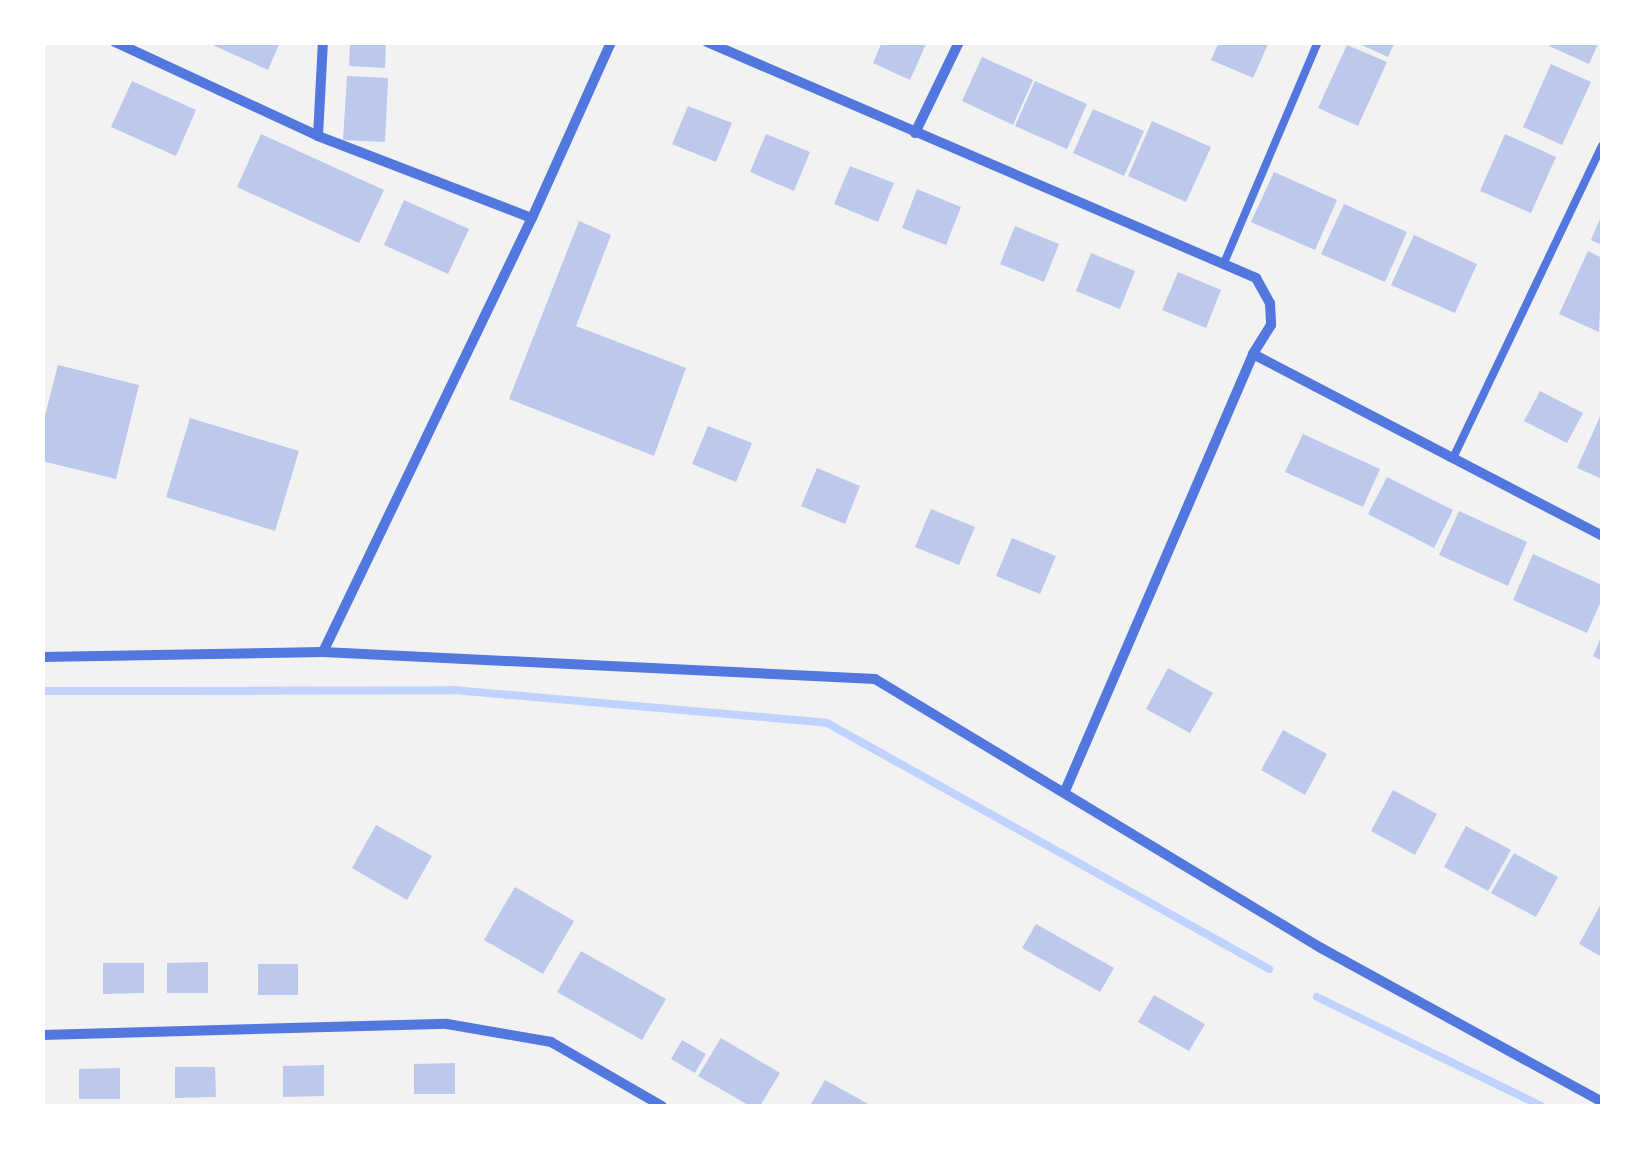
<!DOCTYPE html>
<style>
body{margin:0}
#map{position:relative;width:1645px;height:1149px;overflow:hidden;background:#f2f2f2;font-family:Cabin,sans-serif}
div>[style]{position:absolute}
.stream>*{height:8px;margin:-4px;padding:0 4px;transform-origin:4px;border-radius:4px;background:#bfd3fe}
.building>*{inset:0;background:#bdc9ec}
.service>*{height:8px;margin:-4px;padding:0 4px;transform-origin:4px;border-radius:4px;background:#5277de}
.minor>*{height:10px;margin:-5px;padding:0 5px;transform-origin:5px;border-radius:5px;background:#5277de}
span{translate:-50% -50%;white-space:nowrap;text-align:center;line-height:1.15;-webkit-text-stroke:10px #fff;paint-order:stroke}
.frame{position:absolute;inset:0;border:45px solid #fff;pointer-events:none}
</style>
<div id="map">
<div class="stream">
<div style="left:42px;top:691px;width:411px;rotate:-0.1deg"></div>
<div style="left:453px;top:690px;width:375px;rotate:5deg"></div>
<div style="left:827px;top:723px;width:506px;rotate:29.1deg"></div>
<div style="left:1317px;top:997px;width:249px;rotate:25.9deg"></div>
</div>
<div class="building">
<div style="clip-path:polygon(206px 42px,280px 42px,268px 70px)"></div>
<div style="clip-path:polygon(350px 42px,386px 42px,385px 68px,349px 66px)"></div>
<div style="clip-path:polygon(882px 42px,927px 42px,910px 80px,873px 63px)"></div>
<div style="clip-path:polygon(1219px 42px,1269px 42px,1253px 78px,1211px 60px)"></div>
<div style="clip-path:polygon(1355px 42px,1395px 42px,1388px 57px)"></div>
<div style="clip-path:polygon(1551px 42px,1599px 42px,1589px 64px,1549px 46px)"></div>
<div style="clip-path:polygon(1347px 45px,1387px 62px,1358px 126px,1318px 108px)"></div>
<div style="clip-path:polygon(982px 57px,1033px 80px,1013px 125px,962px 101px)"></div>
<div style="clip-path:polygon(1551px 64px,1591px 82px,1562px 145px,1523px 127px)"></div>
<div style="clip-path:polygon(347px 76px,388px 78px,385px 142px,343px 140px)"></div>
<div style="clip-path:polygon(132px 81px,196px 110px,176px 156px,111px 127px)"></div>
<div style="clip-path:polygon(1035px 81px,1087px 104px,1067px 149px,1015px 126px)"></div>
<div style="clip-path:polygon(688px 106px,732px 123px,716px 162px,672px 144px)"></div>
<div style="clip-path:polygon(1093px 109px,1144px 131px,1124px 176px,1073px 153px)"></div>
<div style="clip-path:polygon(1152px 121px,1211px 147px,1186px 202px,1128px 176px)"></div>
<div style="clip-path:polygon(261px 134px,384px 190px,359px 243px,237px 187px)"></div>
<div style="clip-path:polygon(766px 134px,810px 152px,794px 191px,750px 172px)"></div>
<div style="clip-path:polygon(1505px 134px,1556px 157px,1531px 213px,1480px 191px)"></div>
<div style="clip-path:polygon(850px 166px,894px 183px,878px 222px,834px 204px)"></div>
<div style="clip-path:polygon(1274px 172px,1337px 200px,1315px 250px,1251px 222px)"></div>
<div style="clip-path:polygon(917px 189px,961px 207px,946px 245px,902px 228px)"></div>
<div style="clip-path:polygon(404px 200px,469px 229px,448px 274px,384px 245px)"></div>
<div style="clip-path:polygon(1344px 204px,1407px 232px,1385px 282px,1321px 254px)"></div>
<div style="clip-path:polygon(1602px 214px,1602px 245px,1591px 240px)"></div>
<div style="clip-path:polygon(579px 221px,611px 235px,576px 326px,686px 368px,654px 456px,509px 399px)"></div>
<div style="clip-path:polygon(1015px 226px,1059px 244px,1044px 282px,1000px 264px)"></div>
<div style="clip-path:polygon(1414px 235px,1477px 264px,1455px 313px,1391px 285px)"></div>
<div style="clip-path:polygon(1588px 251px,1602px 258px,1599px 332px,1559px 314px)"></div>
<div style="clip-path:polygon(1091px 253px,1135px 271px,1120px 309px,1076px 291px)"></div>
<div style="clip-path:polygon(1178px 272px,1221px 290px,1206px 328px,1162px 310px)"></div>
<div style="clip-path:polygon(58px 365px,139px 385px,116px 479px,42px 461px,42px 427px)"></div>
<div style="clip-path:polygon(1540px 391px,1583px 413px,1567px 443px,1524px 421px)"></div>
<div style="clip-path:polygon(1602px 412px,1602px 479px,1577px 468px)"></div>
<div style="clip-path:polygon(190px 418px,299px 451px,275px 531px,166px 497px)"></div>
<div style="clip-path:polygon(708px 426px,752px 443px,736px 482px,692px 464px)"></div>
<div style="clip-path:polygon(1303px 434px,1380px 469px,1363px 507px,1285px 472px)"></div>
<div style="clip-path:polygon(817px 468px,860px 486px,845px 524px,801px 506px)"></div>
<div style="clip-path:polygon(1387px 477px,1453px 510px,1434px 548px,1368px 514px)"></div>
<div style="clip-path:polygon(931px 509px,975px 527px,959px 565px,915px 547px)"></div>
<div style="clip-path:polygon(1459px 511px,1527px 542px,1508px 586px,1439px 555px)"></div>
<div style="clip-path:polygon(1012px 538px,1056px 556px,1040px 594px,996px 576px)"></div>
<div style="clip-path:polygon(1533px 554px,1602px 585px,1602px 599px,1587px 633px,1513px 600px)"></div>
<div style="clip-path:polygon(1602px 635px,1602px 661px,1593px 656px)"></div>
<div style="clip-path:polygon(1168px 668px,1213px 693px,1190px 733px,1146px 709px)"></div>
<div style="clip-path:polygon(1283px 730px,1327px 754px,1305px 795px,1261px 770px)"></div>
<div style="clip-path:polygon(1393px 790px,1437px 814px,1415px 855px,1371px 831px)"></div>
<div style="clip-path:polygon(376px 825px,432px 856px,407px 900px,352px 868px)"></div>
<div style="clip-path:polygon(1466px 826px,1511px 850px,1488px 891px,1444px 867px)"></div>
<div style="clip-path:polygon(1514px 853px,1558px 877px,1536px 917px,1491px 893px)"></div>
<div style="clip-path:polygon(515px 887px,574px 921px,543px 974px,484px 940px)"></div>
<div style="clip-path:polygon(1602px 902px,1602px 957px,1579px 944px)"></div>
<div style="clip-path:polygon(1036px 924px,1114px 968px,1100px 992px,1022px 948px)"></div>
<div style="clip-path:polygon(581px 951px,666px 999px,642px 1040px,557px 992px)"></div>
<div style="clip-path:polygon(208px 962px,208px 993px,167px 993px,167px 963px)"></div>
<div style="clip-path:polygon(103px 963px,144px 963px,144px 993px,103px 994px)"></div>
<div style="clip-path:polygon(258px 964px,298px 964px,298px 995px,258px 995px)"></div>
<div style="clip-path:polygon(1154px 995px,1205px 1024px,1189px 1051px,1138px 1022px)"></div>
<div style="clip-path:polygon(721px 1038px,780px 1073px,760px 1106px,750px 1106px,698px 1076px)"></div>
<div style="clip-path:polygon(682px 1040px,706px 1054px,695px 1073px,671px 1059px)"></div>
<div style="clip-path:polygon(455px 1063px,455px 1094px,414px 1094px,414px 1064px)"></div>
<div style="clip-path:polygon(324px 1065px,324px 1096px,283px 1097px,283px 1066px)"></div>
<div style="clip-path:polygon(175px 1067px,215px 1067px,216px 1097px,175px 1098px)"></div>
<div style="clip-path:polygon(120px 1068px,120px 1099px,79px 1099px,79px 1069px)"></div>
<div style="clip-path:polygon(825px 1080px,872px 1106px,810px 1106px)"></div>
</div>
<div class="service">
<div style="left:1224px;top:263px;width:240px;rotate:-67deg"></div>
<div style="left:1453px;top:458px;width:346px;rotate:-64.5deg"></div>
</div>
<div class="minor">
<div style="left:115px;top:42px;width:224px;rotate:24.8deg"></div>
<div style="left:318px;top:136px;width:229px;rotate:21deg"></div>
<div style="left:707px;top:42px;width:598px;rotate:23.26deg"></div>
<div style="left:1256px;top:278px;width:29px;rotate:61deg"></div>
<div style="left:1270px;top:303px;width:22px;rotate:87deg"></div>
<div style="left:1271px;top:325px;width:34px;rotate:122deg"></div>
<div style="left:1253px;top:354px;width:394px;rotate:27.5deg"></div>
<div style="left:915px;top:133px;width:101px;rotate:-64.2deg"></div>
<div style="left:318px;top:136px;width:94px;rotate:-87deg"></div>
<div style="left:323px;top:652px;width:482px;rotate:-64.3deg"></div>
<div style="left:532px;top:218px;width:193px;rotate:-65.8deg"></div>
<div style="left:42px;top:657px;width:281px;rotate:-1deg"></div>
<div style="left:323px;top:652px;width:553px;rotate:2.8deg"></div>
<div style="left:875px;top:679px;width:521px;rotate:31.1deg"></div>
<div style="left:1321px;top:948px;width:320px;rotate:28.7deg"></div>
<div style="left:1065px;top:791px;width:476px;rotate:-66.7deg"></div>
<div style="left:42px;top:1035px;width:405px;rotate:-1.6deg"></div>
<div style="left:447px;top:1024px;width:106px;rotate:9.8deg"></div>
<div style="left:551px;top:1042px;width:128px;rotate:30deg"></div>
</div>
<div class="frame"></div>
</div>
